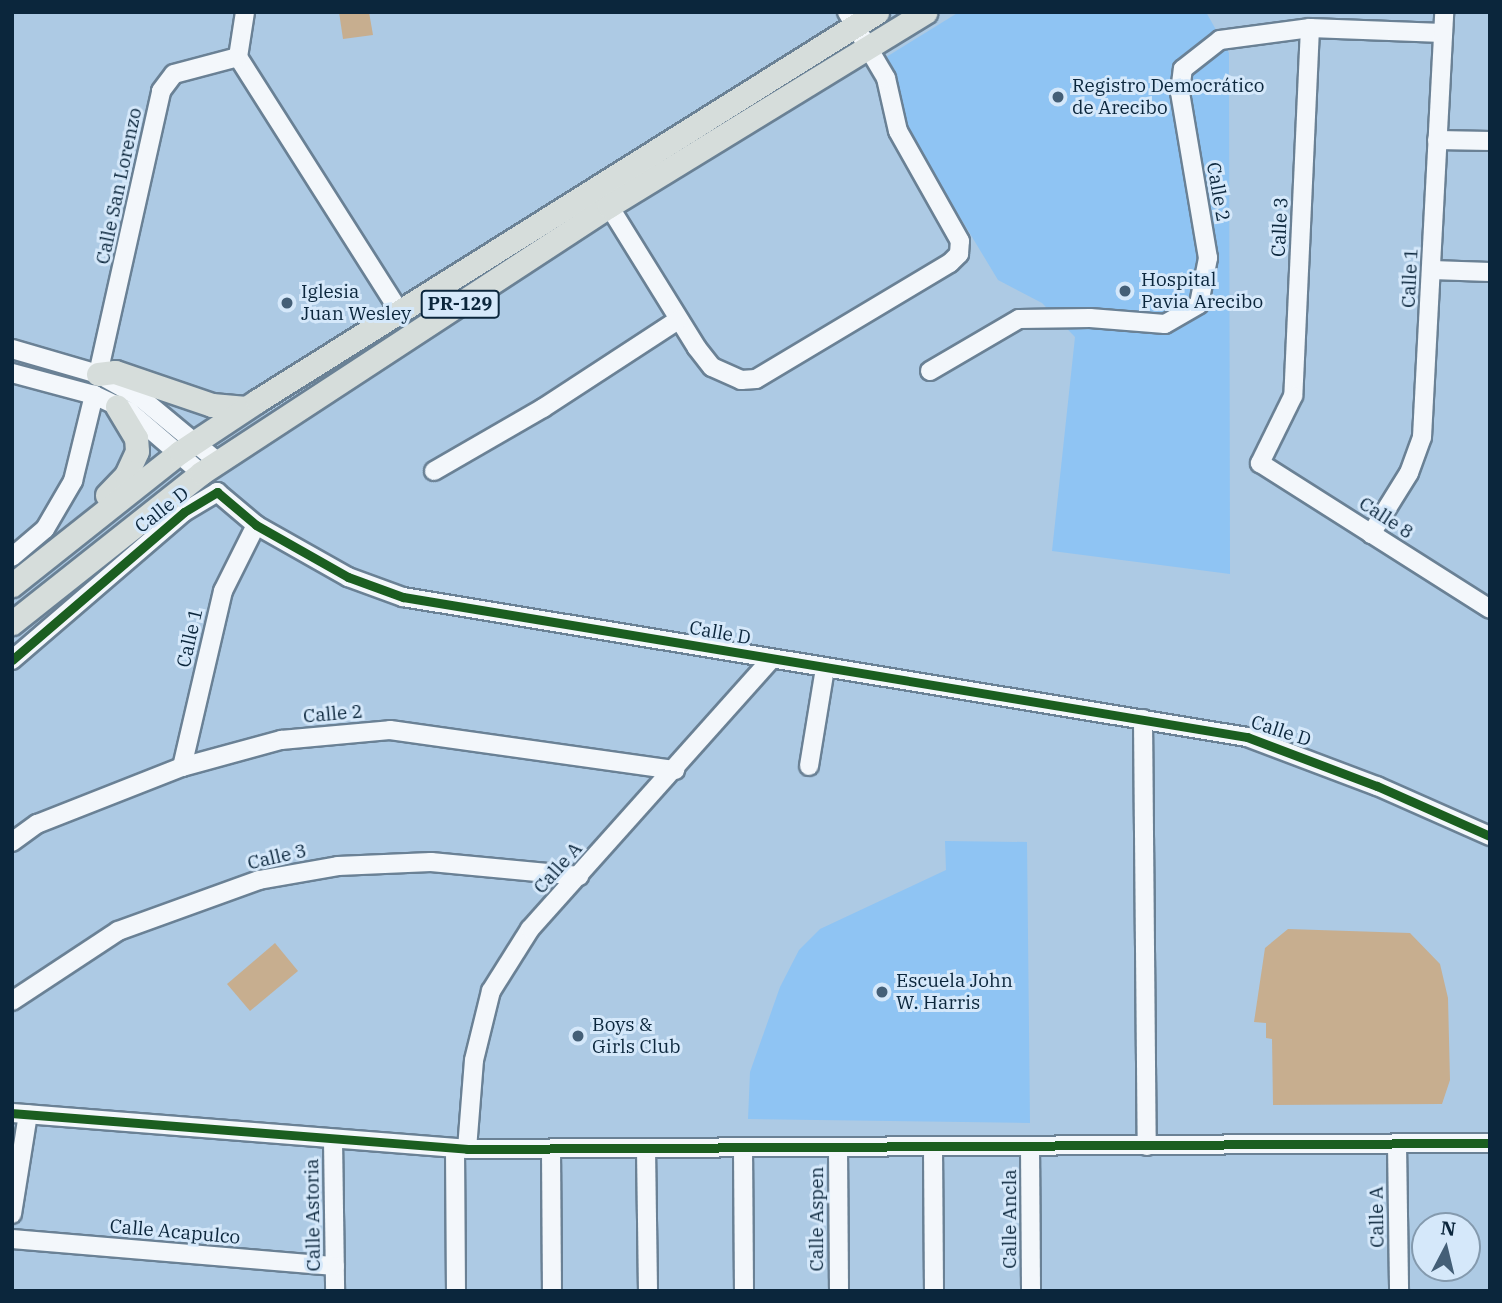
<!DOCTYPE html>
<meta charset="utf-8">
<style>
body{margin:0}
#map{position:relative;width:1502px;height:1303px;overflow:hidden;background:#adcae4;font-family:"IBM Plex Serif",serif}
div>[style]{position:absolute}
.built>*{inset:0;background:#8fc4f3}
.green>*{inset:0;background:#c7ae8f}
.roads{filter:drop-shadow(2px 0 #6a8195) drop-shadow(-2px 0 #6a8195) drop-shadow(0 2px #6a8195) drop-shadow(0 -2px #6a8195)}
.minor>*{height:18px;margin:-9px;padding:0 9px;transform-origin:9px;border-radius:9px;background:#f3f7fb}
.major>*{height:23px;margin:-11.5px;padding:0 11.5px;transform-origin:11.5px;border-radius:11.5px;background:#d6dddb}
.cycleway>*{height:9px;margin:-4.5px;padding:0 4.5px;transform-origin:4.5px;border-radius:4.5px;background:#1b5e20}
.dots>*{width:19px;height:19px;translate:-50% -50%;box-sizing:border-box;border:4px solid #d5e8fa;border-radius:50%}
span{translate:-50% -50%;white-space:nowrap;text-align:center;line-height:1.15;-webkit-text-stroke:6px #d5e8fa;paint-order:stroke}
.shield-label span{padding:2px 5px;background:#d5e8fa;border:2px solid;border-radius:5px;-webkit-text-stroke-width:0}
.shield-label{font-size:18px;color:#0b263c;font-weight:700}
.poi-label{font-size:19px;color:#0b263c}
.left{translate:0 -50%;text-align:left}
.street-label{font-size:19px;color:#0b263c}
.frame{position:absolute;inset:0;border:14px solid #0b263c;pointer-events:none}
.north{position:absolute;left:1411px;top:1212px;width:70px;height:70px;box-sizing:border-box;background:#d5e8fa;border:2px solid #849aae;border-radius:50%;rotate:7deg;font-size:19px;font-weight:700;line-height:28px;text-align:center;color:#0b263c}
.north::after{content:'';display:block;margin:auto;width:24px;height:32px;background:#445f77;clip-path:polygon(50% 0,100% 100%,50% 72%,0 100%)}
</style>
<div id="map">
<div class="built">
<div style="clip-path:polygon(959px 12px,1206px 12px,1229px 53px,1230px 574px,1052px 551px,1075px 337px,1042px 303px,998px 280px,905px 126px,883px 59px)"></div>
<div style="clip-path:polygon(945px 841px,1027px 842px,1030px 1123px,748px 1119px,750px 1072px,780px 987px,799px 950px,820px 929px,946px 870px)"></div>
</div>
<div class="green">
<div style="clip-path:polygon(339px 12px,369px 12px,373px 35px,343px 39px)"></div>
<div style="clip-path:polygon(1288px 929px,1410px 933px,1440px 964px,1448px 998px,1450px 1080px,1442px 1104px,1273px 1105px,1272px 1039px,1266px 1038px,1266px 1023px,1254px 1022px,1265px 948px)"></div>
<div style="clip-path:polygon(275px 943px,298px 971px,250px 1011px,227px 984px)"></div>
</div>
<div class="roads">
<div class="minor">
<div style="left:245px;top:12px;width:46px;rotate:98.8deg"></div>
<div style="left:238px;top:57px;width:299px;rotate:57.6deg"></div>
<div style="left:1310px;top:28px;width:368px;rotate:92.6deg"></div>
<div style="left:1293px;top:396px;width:75px;rotate:116.2deg"></div>
<div style="left:1260px;top:463px;width:272px;rotate:32.4deg"></div>
<div style="left:1437px;top:140px;width:53px;rotate:1.1deg"></div>
<div style="left:609px;top:206px;width:167px;rotate:58.2deg"></div>
<div style="left:697px;top:348px;width:24px;rotate:52deg"></div>
<div style="left:712px;top:367px;width:32px;rotate:24deg"></div>
<div style="left:741px;top:380px;width:15px;rotate:-4deg"></div>
<div style="left:756px;top:379px;width:226px;rotate:-30.9deg"></div>
<div style="left:950px;top:263px;width:13px;rotate:-45deg"></div>
<div style="left:959px;top:254px;width:13px;rotate:-86deg"></div>
<div style="left:960px;top:241px;width:126px;rotate:-119.4deg"></div>
<div style="left:898px;top:131px;width:54px;rotate:-102.8deg"></div>
<div style="left:886px;top:78px;width:77px;rotate:-120.6deg"></div>
<div style="left:1432px;top:270px;width:58px;rotate:2deg"></div>
<div style="left:12px;top:349px;width:90px;rotate:16.2deg"></div>
<div style="left:98px;top:374px;width:49px;rotate:29.2deg"></div>
<div style="left:141px;top:398px;width:100px;rotate:39.7deg"></div>
<div style="left:930px;top:371px;width:103px;rotate:-30.3deg"></div>
<div style="left:1019px;top:319px;width:71px;rotate:-0.8deg"></div>
<div style="left:1090px;top:318px;width:75px;rotate:4.6deg"></div>
<div style="left:1165px;top:324px;width:39px;rotate:-30deg"></div>
<div style="left:1199px;top:304px;width:47px;rotate:-78.9deg"></div>
<div style="left:1208px;top:258px;width:168px;rotate:-99.6deg"></div>
<div style="left:1180px;top:92px;width:23px;rotate:-83deg"></div>
<div style="left:1183px;top:69px;width:47px;rotate:-38.1deg"></div>
<div style="left:1220px;top:40px;width:91px;rotate:-7.6deg"></div>
<div style="left:1310px;top:28px;width:133px;rotate:2.2deg"></div>
<div style="left:12px;top:373px;width:85px;rotate:15deg"></div>
<div style="left:94px;top:395px;width:40px;rotate:25deg"></div>
<div style="left:130px;top:412px;width:94px;rotate:40.7deg"></div>
<div style="left:98px;top:374px;width:290px;rotate:-77.4deg"></div>
<div style="left:161px;top:91px;width:21px;rotate:-53deg"></div>
<div style="left:174px;top:74px;width:66px;rotate:-14.9deg"></div>
<div style="left:434px;top:471px;width:126px;rotate:-30deg"></div>
<div style="left:543px;top:408px;width:161px;rotate:-33.1deg"></div>
<div style="left:1371px;top:534px;width:72px;rotate:-58.1deg"></div>
<div style="left:1409px;top:473px;width:38px;rotate:-70deg"></div>
<div style="left:1422px;top:437px;width:426px;rotate:-87deg"></div>
<div style="left:12px;top:557px;width:43px;rotate:-40.3deg"></div>
<div style="left:45px;top:529px;width:56px;rotate:-59.7deg"></div>
<div style="left:73px;top:481px;width:89px;rotate:-76.3deg"></div>
<div style="left:12px;top:660px;width:227px;rotate:-40.7deg"></div>
<div style="left:184px;top:512px;width:39px;rotate:-31deg"></div>
<div style="left:217px;top:492px;width:51px;rotate:40.2deg"></div>
<div style="left:256px;top:525px;width:106px;rotate:29.5deg"></div>
<div style="left:348px;top:577px;width:59px;rotate:20deg"></div>
<div style="left:403px;top:597px;width:856px;rotate:9.42deg"></div>
<div style="left:1247px;top:737px;width:139px;rotate:20.7deg"></div>
<div style="left:1377px;top:786px;width:124px;rotate:23.9deg"></div>
<div style="left:1143px;top:719px;width:427px;rotate:89.5deg"></div>
<div style="left:809px;top:766px;width:99px;rotate:-80.7deg"></div>
<div style="left:182px;top:767px;width:181px;rotate:-76.9deg"></div>
<div style="left:223px;top:591px;width:74px;rotate:-63.4deg"></div>
<div style="left:12px;top:842px;width:31px;rotate:-36deg"></div>
<div style="left:37px;top:824px;width:156px;rotate:-21.5deg"></div>
<div style="left:182px;top:767px;width:103px;rotate:-15.3deg"></div>
<div style="left:281px;top:740px;width:109px;rotate:-5.2deg"></div>
<div style="left:390px;top:730px;width:288px;rotate:8deg"></div>
<div style="left:12px;top:1001px;width:127px;rotate:-33.4deg"></div>
<div style="left:118px;top:931px;width:150px;rotate:-19.9deg"></div>
<div style="left:259px;top:880px;width:80px;rotate:-10deg"></div>
<div style="left:338px;top:866px;width:93px;rotate:-2.5deg"></div>
<div style="left:431px;top:862px;width:149px;rotate:5.4deg"></div>
<div style="left:12px;top:1113px;width:456px;rotate:4.5deg"></div>
<div style="left:467px;top:1149px;width:1023px;rotate:-0.34deg"></div>
<div style="left:333px;top:1139px;width:152px;rotate:89.2deg"></div>
<div style="left:1397px;top:1143px;width:148px;rotate:89.2deg"></div>
<div style="left:1030px;top:1146px;width:145px;rotate:89.6deg"></div>
<div style="left:838px;top:1147px;width:144px;rotate:89.6deg"></div>
<div style="left:646px;top:1148px;width:143px;rotate:89.2deg"></div>
<div style="left:743px;top:1148px;width:143px;rotate:89.6deg"></div>
<div style="left:933px;top:1148px;width:143px;rotate:89.6deg"></div>
<div style="left:455px;top:1149px;width:142px;rotate:89.6deg"></div>
<div style="left:467px;top:1149px;width:89px;rotate:-85.5deg"></div>
<div style="left:474px;top:1060px;width:71px;rotate:-76.2deg"></div>
<div style="left:491px;top:991px;width:73px;rotate:-57.8deg"></div>
<div style="left:530px;top:929px;width:362px;rotate:-48.2deg"></div>
<div style="left:551px;top:1149px;width:142px;rotate:89.6deg"></div>
<div style="left:12px;top:1214px;width:101px;rotate:-80.9deg"></div>
<div style="left:12px;top:1239px;width:324px;rotate:4.8deg"></div>
</div>
<div class="major">
<div style="left:98px;top:374px;width:17px;rotate:-7deg"></div>
<div style="left:115px;top:372px;width:102px;rotate:18.8deg"></div>
<div style="left:212px;top:405px;width:34px;rotate:5deg"></div>
<div style="left:107px;top:495px;width:28px;rotate:-46deg"></div>
<div style="left:126px;top:475px;width:26px;rotate:-65deg"></div>
<div style="left:137px;top:451px;width:13px;rotate:-94deg"></div>
<div style="left:136px;top:438px;width:37px;rotate:-121deg"></div>
<div style="left:12px;top:585px;width:214px;rotate:-38.4deg"></div>
<div style="left:180px;top:452px;width:92px;rotate:-33.5deg"></div>
<div style="left:257px;top:401px;width:732px;rotate:-32.1deg"></div>
<div style="left:12px;top:623px;width:241px;rotate:-38.4deg"></div>
<div style="left:201px;top:473px;width:488px;rotate:-33.2deg"></div>
<div style="left:609px;top:206px;width:371px;rotate:-31.5deg"></div>
</div>
</div>
<div class="cycleway">
<div style="left:12px;top:660px;width:227px;rotate:-40.7deg"></div>
<div style="left:184px;top:512px;width:39px;rotate:-31deg"></div>
<div style="left:217px;top:492px;width:51px;rotate:40.2deg"></div>
<div style="left:256px;top:525px;width:106px;rotate:29.5deg"></div>
<div style="left:348px;top:577px;width:59px;rotate:20deg"></div>
<div style="left:403px;top:597px;width:856px;rotate:9.42deg"></div>
<div style="left:1247px;top:737px;width:139px;rotate:20.7deg"></div>
<div style="left:1377px;top:786px;width:124px;rotate:23.9deg"></div>
<div style="left:12px;top:1113px;width:456px;rotate:4.5deg"></div>
<div style="left:467px;top:1149px;width:1023px;rotate:-0.34deg"></div>
</div>
<div class="dots">
<div style="left:1058px;top:97px;background:#445f77"></div>
<div style="left:1125px;top:291px;background:#445f77"></div>
<div style="left:287px;top:303px;background:#445f77"></div>
<div style="left:882px;top:992px;background:#445f77"></div>
<div style="left:578px;top:1036px;background:#445f77"></div>
</div>
<div class="shield-label">
<span style="left:460px;top:304px">PR-129</span>
</div>
<div class="poi-label">
<span class="left" style="left:1072px;top:97px">Registro Democrático<br>de Arecibo</span>
<span class="left" style="left:1141px;top:291px">Hospital<br>Pavia Arecibo</span>
<span class="left" style="left:301px;top:303px">Iglesia<br>Juan Wesley</span>
<span class="left" style="left:896px;top:992px">Escuela John<br>W. Harris</span>
<span class="left" style="left:592px;top:1036px">Boys &amp;<br>Girls Club</span>
</div>
<div class="street-label">
<span style="left:119px;top:186px;rotate:-78deg">Calle San Lorenzo</span>
<span style="left:1218px;top:192px;rotate:80deg">Calle 2</span>
<span style="left:1280px;top:227px;rotate:-87deg">Calle 3</span>
<span style="left:1410px;top:278px;rotate:-87deg">Calle 1</span>
<span style="left:162px;top:510px;rotate:-38deg">Calle D</span>
<span style="left:1386px;top:518px;rotate:33deg">Calle 8</span>
<span style="left:720px;top:633px;rotate:10deg">Calle D</span>
<span style="left:190px;top:638px;rotate:-77deg">Calle 1</span>
<span style="left:333px;top:714px;rotate:-5deg">Calle 2</span>
<span style="left:1281px;top:731px;rotate:18deg">Calle D</span>
<span style="left:277px;top:857px;rotate:-13deg">Calle 3</span>
<span style="left:558px;top:868px;rotate:-48deg">Calle A</span>
<span style="left:313px;top:1215px;rotate:-91deg">Calle Astoria</span>
<span style="left:1377px;top:1217px;rotate:-91deg">Calle A</span>
<span style="left:817px;top:1219px;rotate:-90deg">Calle Aspen</span>
<span style="left:1010px;top:1219px;rotate:-90deg">Calle Ancla</span>
<span style="left:175px;top:1232px;rotate:5deg">Calle Acapulco</span>
</div>
<div class="frame"></div>
<div class="north">N</div>
</div>
